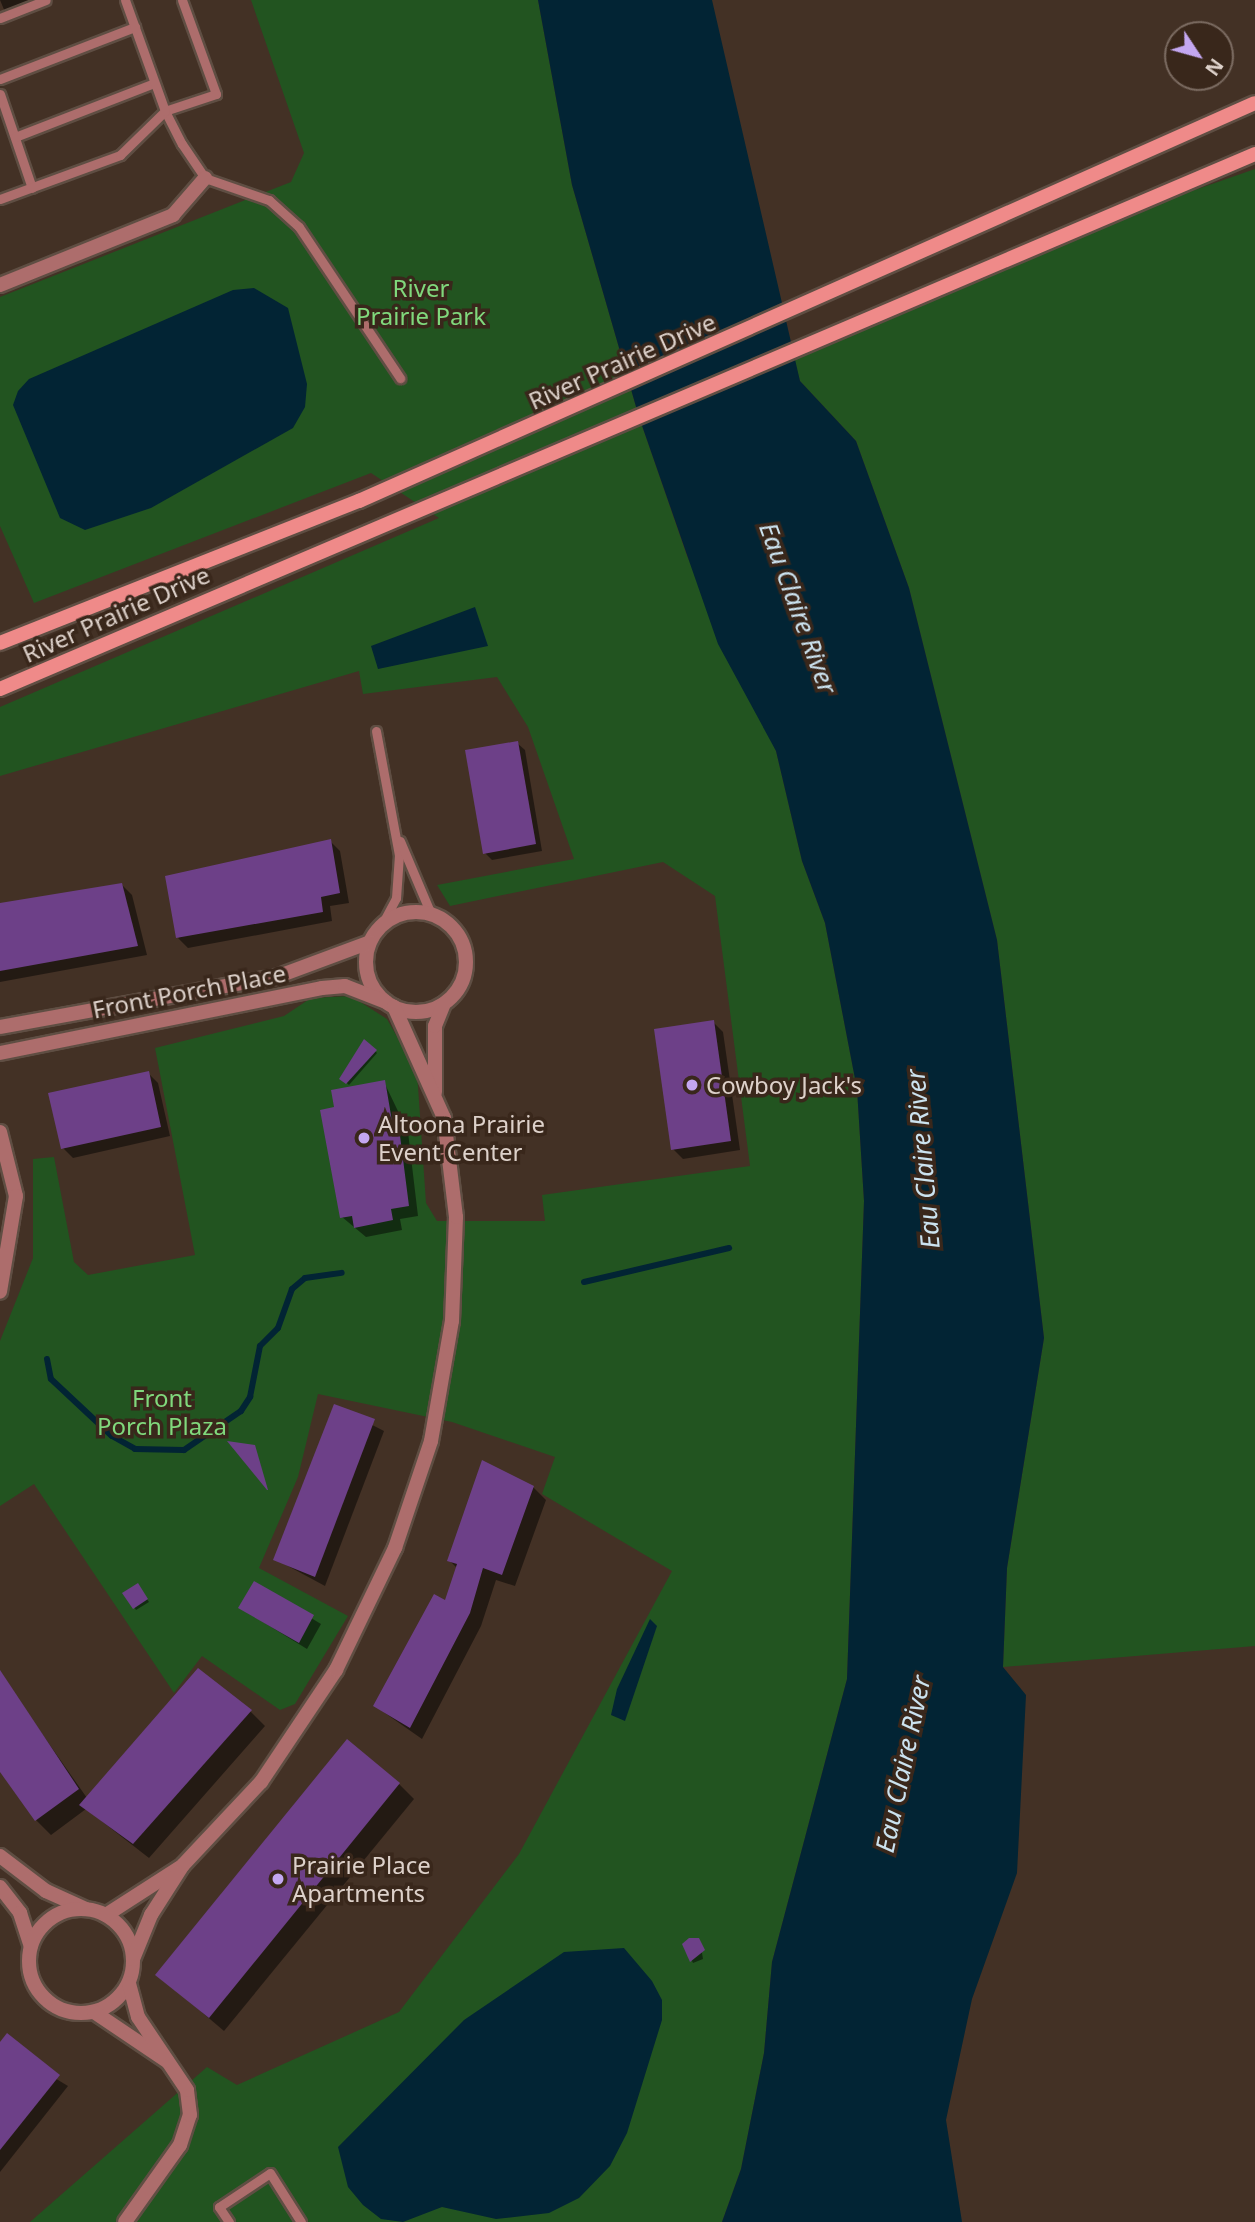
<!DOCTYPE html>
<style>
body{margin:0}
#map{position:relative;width:1255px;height:2222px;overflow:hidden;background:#433125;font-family:"Noto Sans",sans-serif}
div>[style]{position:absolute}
.green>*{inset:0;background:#225420}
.water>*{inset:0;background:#022434}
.shadow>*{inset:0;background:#0007}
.stream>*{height:6px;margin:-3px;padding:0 3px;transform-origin:3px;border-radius:3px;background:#022434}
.building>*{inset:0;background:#6d4088}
.roads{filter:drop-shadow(2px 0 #5f4e43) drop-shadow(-2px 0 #5f4e43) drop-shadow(0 2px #5f4e43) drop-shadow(0 -2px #5f4e43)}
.lane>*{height:9px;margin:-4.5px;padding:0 4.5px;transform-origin:4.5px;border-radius:4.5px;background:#ad6d6c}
.street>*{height:14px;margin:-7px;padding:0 7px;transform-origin:7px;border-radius:7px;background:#ad6d6c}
.street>.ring{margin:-7px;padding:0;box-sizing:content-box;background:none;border:14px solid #ad6d6c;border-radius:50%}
.secondary>*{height:14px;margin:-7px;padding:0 7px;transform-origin:7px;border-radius:7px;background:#ef8a89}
.dots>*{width:19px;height:19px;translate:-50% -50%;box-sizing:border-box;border:4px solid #39271b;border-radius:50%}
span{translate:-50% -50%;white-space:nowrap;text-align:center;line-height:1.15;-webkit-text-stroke:7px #39271b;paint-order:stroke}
.park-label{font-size:24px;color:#80d87c}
.street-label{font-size:24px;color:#ddd1ca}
.poi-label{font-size:24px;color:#ddd1ca}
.left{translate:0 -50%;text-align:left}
.water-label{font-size:26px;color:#cbe2ef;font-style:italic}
.north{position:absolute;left:1164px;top:21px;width:70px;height:70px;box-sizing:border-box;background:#39271b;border:2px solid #7b6b61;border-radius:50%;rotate:126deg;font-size:19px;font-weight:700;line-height:28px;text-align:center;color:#ddd1ca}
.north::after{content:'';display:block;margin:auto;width:24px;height:32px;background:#c4a7f1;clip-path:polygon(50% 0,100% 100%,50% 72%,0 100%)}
</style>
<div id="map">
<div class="green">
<div style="clip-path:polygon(251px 0,538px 0,572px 185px,639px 417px,687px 556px,776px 751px,802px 861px,825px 923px,857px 1089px,864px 1201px,847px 1679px,772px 1962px,764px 2053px,741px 2169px,722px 2222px,30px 2222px,207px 2067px,237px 2085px,399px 2012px,519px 1854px,672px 1571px,542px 1494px,555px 1457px,452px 1422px,318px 1394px,298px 1477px,259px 1568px,348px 1616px,295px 1704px,280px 1710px,202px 1656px,174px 1693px,34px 1484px,0 1506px,0 1341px,33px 1258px,33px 1159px,54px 1157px,74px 1262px,88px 1275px,195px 1255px,155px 1048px,284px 1016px,311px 998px,351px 996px,387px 1019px,417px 1072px,426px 1203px,437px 1221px,545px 1221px,542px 1195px,750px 1166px,715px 896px,663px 862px,450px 906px,437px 885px,574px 859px,528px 727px,497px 677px,363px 694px,359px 671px,0 776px,0 707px,439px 518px,371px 473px,34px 603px,0 526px,0 297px,291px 182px,304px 153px)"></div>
<div style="clip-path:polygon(1255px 169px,1255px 1646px,1003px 1667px,1007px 1568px,1044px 1338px,997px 940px,909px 588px,856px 441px,800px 381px,793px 355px,1126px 214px)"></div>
</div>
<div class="water">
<div style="clip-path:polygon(538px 0,712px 0,800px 381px,856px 441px,909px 588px,997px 940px,1044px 1338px,1007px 1568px,1003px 1667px,1026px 1695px,1017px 1873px,972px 1999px,946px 2120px,962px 2222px,722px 2222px,741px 2169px,764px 2053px,772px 1962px,847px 1679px,864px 1201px,857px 1089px,825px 923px,802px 861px,776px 751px,718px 644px,639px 417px,572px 185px)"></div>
<div style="clip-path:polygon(254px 288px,288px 308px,307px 384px,305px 407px,293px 428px,151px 508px,85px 530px,60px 518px,13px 405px,18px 391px,29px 379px,233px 290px)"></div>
<div style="clip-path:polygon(475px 607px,488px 646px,378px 669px,371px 646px)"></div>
<div style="clip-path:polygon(650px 1619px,657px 1626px,625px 1721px,611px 1715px,617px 1689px)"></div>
<div style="clip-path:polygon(624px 1948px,652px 1981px,662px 2000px,662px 2020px,627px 2133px,610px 2166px,579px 2198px,549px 2213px,496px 2219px,442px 2207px,403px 2222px,381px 2219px,363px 2205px,348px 2187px,338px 2147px,464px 2020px,564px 1952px)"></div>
</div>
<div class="shadow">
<div style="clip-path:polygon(0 0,36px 0,5px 12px)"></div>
<div style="clip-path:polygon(517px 743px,525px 750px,542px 851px,492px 860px,485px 853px)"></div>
<div style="clip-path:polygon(330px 841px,340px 851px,349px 903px,330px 906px,332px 921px,188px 948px,178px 938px)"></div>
<div style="clip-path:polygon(122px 885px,132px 895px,147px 955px,0 982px,0 905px)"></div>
<div style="clip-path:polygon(713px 1022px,723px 1032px,740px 1150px,683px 1159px,673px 1149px)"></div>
<div style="clip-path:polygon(365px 1041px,377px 1053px,349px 1085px,341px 1078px)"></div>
<div style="clip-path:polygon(148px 1073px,158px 1083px,170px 1136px,73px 1158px,63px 1148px)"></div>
<div style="clip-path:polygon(384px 1082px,408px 1132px,418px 1216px,400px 1219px,402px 1230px,366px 1237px,342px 1217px,336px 1108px)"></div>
<div style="clip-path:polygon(335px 1406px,384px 1431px,325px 1586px,275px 1559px)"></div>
<div style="clip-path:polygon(533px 1487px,546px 1500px,515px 1586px,496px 1580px,481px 1626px,422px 1739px,375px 1706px,446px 1602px,458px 1569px,449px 1560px)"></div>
<div style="clip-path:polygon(255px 1584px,321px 1624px,307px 1649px,240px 1608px)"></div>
<div style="clip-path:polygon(139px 1587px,149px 1602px,136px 1610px,125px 1594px)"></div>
<div style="clip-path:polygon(3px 1678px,87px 1798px,250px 1711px,265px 1726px,149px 1858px,86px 1809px,51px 1835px,36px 1820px,0 1769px)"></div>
<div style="clip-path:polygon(399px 1784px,414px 1799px,224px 2031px,158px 1975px)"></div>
<div style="clip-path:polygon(700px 1941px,703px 1959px,693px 1963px,684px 1945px)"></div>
<div style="clip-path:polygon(0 2045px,68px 2086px,0 2172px)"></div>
</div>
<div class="stream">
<div style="left:584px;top:1282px;width:149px;rotate:-13.2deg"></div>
<div style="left:47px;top:1359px;width:20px;rotate:79deg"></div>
<div style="left:51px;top:1379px;width:83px;rotate:43.1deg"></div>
<div style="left:112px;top:1436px;width:26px;rotate:29deg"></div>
<div style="left:135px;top:1449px;width:49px;rotate:1.2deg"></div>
<div style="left:184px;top:1450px;width:69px;rotate:-34.4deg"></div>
<div style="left:241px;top:1411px;width:17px;rotate:-57deg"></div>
<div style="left:250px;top:1397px;width:52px;rotate:-78.9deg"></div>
<div style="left:260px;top:1346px;width:25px;rotate:-45deg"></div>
<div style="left:278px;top:1328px;width:41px;rotate:-70.3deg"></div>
<div style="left:292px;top:1289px;width:17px;rotate:-40deg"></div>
<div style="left:305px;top:1278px;width:37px;rotate:-8deg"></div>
</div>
<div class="building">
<div style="clip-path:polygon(518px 741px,536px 844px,483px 854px,465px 750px)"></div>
<div style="clip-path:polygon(331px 839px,340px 893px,321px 897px,323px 912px,176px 938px,165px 876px)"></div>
<div style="clip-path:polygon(122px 883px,138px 946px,0 971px,0 903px)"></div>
<div style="clip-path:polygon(714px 1020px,731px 1141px,671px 1150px,654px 1029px)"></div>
<div style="clip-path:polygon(364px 1039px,377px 1050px,346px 1084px,339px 1079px)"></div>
<div style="clip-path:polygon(149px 1071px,161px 1127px,61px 1149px,48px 1093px)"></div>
<div style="clip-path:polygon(385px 1080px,392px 1121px,398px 1120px,409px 1206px,391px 1209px,393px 1220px,354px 1228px,352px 1216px,340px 1218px,320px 1110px,334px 1107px,331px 1090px)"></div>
<div style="clip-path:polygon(334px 1404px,375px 1419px,315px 1577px,273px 1560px)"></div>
<div style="clip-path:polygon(227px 1441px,255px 1445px,268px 1490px,267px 1490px)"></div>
<div style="clip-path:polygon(482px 1460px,534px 1486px,502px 1575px,483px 1568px,470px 1613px,410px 1728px,373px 1706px,434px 1594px,445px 1600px,457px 1564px,447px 1561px)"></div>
<div style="clip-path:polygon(254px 1581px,314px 1615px,299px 1643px,238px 1608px)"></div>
<div style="clip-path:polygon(138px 1583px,148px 1599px,133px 1609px,122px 1593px)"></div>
<div style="clip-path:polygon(198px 1668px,252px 1710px,133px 1844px,79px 1805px)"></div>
<div style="clip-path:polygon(0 1670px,79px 1789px,35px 1821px,0 1772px)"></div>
<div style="clip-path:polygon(347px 1739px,400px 1783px,209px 2018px,155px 1975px)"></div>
<div style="clip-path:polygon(689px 1938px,699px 1938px,705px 1950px,690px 1962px,682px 1944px)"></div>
<div style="clip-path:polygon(7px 2033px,60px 2075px,0 2150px,0 2042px)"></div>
</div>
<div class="roads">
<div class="lane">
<div style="left:182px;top:0;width:100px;rotate:70.1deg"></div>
<div style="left:216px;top:94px;width:54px;rotate:161.6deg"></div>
<div style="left:165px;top:111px;width:37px;rotate:63deg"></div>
<div style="left:182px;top:144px;width:41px;rotate:55.9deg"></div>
<div style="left:205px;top:178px;width:68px;rotate:19deg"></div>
<div style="left:269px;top:200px;width:40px;rotate:42deg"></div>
<div style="left:299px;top:227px;width:182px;rotate:56.2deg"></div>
<div style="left:0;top:18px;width:49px;rotate:-21.4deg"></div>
<div style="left:0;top:79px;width:145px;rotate:-21.1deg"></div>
<div style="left:0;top:94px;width:99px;rotate:71.2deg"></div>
<div style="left:15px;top:137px;width:149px;rotate:-21.2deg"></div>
<div style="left:0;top:199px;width:128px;rotate:-20.1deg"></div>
<div style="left:120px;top:155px;width:63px;rotate:-44.4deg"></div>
<div style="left:165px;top:111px;width:118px;rotate:-109.8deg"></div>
<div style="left:376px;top:731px;width:126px;rotate:79.5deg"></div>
<div style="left:399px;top:855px;width:43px;rotate:94deg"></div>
<div style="left:396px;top:898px;width:32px;rotate:118deg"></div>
<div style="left:400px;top:841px;width:79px;rotate:67deg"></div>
<div style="left:229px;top:2222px;width:18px;rotate:-124deg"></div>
<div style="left:219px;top:2207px;width:61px;rotate:-33.7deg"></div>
<div style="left:270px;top:2173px;width:58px;rotate:57.7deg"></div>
</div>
<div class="street">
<div style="left:0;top:285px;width:187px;rotate:-22deg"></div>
<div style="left:173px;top:215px;width:49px;rotate:-49.1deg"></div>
<div class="ring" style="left:366px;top:912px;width:86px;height:86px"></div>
<div style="left:0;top:1027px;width:280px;rotate:-10.3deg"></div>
<div style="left:276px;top:977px;width:100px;rotate:-20.4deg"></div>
<div style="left:0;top:1053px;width:328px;rotate:-11.4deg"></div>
<div style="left:322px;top:988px;width:23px;rotate:-5deg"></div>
<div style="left:345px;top:986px;width:44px;rotate:21.3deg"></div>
<div style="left:435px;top:1092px;width:66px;rotate:-90deg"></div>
<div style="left:435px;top:1026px;width:24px;rotate:-68deg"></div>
<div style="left:0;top:1132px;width:66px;rotate:76deg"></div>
<div style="left:16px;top:1196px;width:97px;rotate:99.5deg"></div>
<div style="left:0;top:1856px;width:58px;rotate:37.3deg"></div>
<div style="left:46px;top:1891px;width:44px;rotate:24.2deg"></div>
<div style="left:0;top:1887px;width:33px;rotate:52deg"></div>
<div style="left:20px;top:1913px;width:35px;rotate:72deg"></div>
<div class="ring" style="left:29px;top:1909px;width:90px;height:90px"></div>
<div style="left:106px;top:1915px;width:87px;rotate:-32.8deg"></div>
<div style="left:133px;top:1959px;width:48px;rotate:-67.8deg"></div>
<div style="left:151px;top:1915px;width:59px;rotate:-57.4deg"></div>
<div style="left:183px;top:1865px;width:114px;rotate:-46.8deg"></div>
<div style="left:261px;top:1782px;width:135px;rotate:-56.2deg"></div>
<div style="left:336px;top:1670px;width:136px;rotate:-64.2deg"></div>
<div style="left:395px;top:1548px;width:113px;rotate:-71.4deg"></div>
<div style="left:431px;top:1441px;width:122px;rotate:-80.1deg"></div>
<div style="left:452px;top:1321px;width:104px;rotate:-87.8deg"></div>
<div style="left:456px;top:1217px;width:100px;rotate:-96.9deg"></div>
<div style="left:444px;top:1118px;width:122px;rotate:-114.2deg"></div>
<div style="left:94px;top:2012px;width:89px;rotate:34deg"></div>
<div style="left:125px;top:2222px;width:95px;rotate:-54.5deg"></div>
<div style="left:180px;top:2145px;width:32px;rotate:-72deg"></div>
<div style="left:190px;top:2115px;width:25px;rotate:-97deg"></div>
<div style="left:187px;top:2090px;width:88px;rotate:-123.9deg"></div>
<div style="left:138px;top:2017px;width:35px;rotate:-105deg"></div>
</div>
<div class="secondary">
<div style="left:0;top:643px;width:386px;rotate:-21.6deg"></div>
<div style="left:359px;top:501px;width:980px;rotate:-23.95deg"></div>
<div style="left:0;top:689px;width:1364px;rotate:-23.09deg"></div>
</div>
</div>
<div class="dots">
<div style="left:692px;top:1085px;background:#c4a7f1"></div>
<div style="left:364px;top:1138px;background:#c4a7f1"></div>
<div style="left:278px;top:1879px;background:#c4a7f1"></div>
</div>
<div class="park-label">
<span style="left:421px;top:302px">River<br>Prairie Park</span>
<span style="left:162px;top:1412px">Front<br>Porch Plaza</span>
</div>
<div class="street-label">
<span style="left:622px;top:361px;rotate:-24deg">River Prairie Drive</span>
<span style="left:116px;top:614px;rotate:-24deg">River Prairie Drive</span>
<span style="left:189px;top:991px;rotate:-11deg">Front Porch Place</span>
</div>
<div class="poi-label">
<span class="left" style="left:706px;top:1085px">Cowboy Jack's</span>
<span class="left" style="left:378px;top:1138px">Altoona Prairie<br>Event Center</span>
<span class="left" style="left:292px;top:1879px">Prairie Place<br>Apartments</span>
</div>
<div class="water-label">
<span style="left:798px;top:608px;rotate:70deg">Eau Claire River</span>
<span style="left:923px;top:1159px;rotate:-95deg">Eau Claire River</span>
<span style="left:903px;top:1764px;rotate:-78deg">Eau Claire River</span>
</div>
<div class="north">N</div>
</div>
